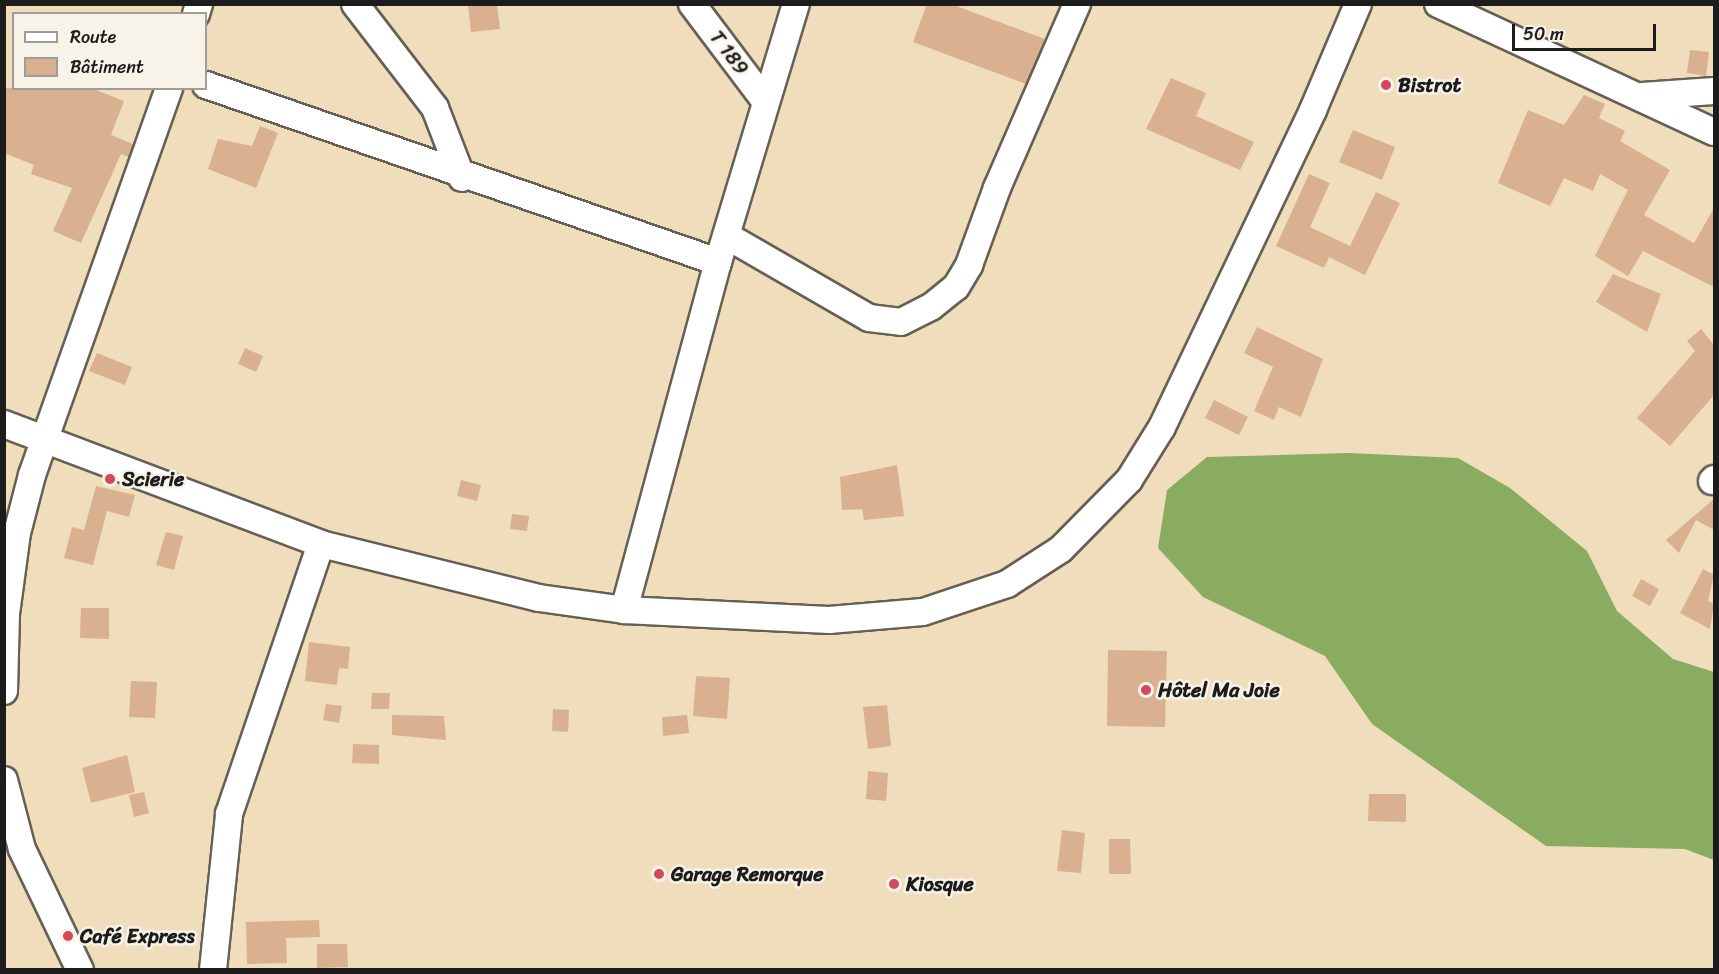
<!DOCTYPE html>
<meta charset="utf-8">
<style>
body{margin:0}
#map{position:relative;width:1719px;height:974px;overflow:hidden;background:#efddbc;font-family:Sriracha,sans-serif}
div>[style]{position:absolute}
.forest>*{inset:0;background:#8aac61}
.building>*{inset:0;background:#dab190}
.roads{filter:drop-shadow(2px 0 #666054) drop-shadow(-2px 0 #666054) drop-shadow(0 2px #666054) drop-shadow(0 -2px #666054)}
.minor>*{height:26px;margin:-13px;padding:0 13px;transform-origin:13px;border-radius:13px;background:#fff}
.dots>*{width:16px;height:16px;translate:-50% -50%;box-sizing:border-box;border:3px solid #f7f3e8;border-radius:50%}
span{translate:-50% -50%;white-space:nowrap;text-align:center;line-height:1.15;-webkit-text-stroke:5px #f7f3e8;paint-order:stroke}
.street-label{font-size:20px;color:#1c1c1c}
.poi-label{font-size:20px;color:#1c1c1c;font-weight:700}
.left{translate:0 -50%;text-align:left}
.frame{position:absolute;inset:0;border:6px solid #1c1c1c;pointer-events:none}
.legend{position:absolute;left:12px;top:12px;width:195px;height:78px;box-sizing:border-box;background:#f7f3e8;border:2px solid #9f9d96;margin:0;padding:8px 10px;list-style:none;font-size:18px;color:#1c1c1c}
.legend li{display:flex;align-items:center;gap:12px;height:30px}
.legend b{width:30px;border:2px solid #9f9d96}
.scale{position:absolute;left:1512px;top:24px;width:144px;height:27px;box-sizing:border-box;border:3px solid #1c1c1c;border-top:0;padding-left:8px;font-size:18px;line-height:21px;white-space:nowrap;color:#1c1c1c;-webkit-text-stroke:4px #f7f3e8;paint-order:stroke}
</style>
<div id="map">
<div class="forest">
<div style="clip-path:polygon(1349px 453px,1458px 458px,1510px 488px,1587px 551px,1617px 611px,1673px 659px,1714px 672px,1714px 860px,1685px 849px,1546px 846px,1372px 724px,1325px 656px,1203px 597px,1158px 548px,1167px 490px,1207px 457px)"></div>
</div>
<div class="building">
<div style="clip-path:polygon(468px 4px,497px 4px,500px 29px,471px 32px)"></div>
<div style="clip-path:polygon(927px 4px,951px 4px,1045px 39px,1026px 84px,913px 42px)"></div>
<div style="clip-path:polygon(1690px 50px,1709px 52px,1706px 76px,1687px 73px)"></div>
<div style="clip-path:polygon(1171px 78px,1206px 93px,1196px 116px,1254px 142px,1240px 170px,1146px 129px)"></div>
<div style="clip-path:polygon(4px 88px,91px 88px,124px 101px,111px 135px,133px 144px,129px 157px,121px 154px,81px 243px,53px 231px,72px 188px,31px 174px,34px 165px,4px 153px)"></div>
<div style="clip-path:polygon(1584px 95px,1605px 104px,1599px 118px,1625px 131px,1620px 141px,1670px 170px,1644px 215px,1694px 243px,1714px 208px,1714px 287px,1643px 251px,1628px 276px,1595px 256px,1628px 190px,1600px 174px,1593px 191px,1564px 178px,1550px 206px,1498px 183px,1528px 110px,1564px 125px)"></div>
<div style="clip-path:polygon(260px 126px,278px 133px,256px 188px,208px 169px,218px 139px,252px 146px)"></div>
<div style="clip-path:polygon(1353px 130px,1395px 147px,1382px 180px,1339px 162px)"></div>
<div style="clip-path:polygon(1309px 174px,1330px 183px,1310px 227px,1350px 246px,1376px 192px,1400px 203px,1365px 275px,1329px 257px,1324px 268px,1276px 246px)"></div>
<div style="clip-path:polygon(1613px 274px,1661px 294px,1647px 332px,1596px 302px)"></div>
<div style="clip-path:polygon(1257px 327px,1323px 359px,1301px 417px,1279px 407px,1274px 420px,1254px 411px,1273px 367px,1244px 353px)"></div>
<div style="clip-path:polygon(1701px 329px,1714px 345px,1714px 395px,1670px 446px,1637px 418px,1695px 351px,1687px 341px)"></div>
<div style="clip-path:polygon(245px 348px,263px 356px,256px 372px,238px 364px)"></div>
<div style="clip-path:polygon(97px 353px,132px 367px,125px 385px,89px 371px)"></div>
<div style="clip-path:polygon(1214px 400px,1248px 417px,1239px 435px,1205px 418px)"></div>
<div style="clip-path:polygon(897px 465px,904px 516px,864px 520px,862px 509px,842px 510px,840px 477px)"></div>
<div style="clip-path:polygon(461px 480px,481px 485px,477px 501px,457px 496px)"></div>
<div style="clip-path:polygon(96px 486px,135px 495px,129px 517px,107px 511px,93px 565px,64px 558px,72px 527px,84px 530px)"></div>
<div style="clip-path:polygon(1714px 499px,1714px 530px,1696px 520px,1679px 553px,1666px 540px)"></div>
<div style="clip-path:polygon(512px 514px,529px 516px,527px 531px,510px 529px)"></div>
<div style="clip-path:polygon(166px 532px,183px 536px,174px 570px,156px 565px)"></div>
<div style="clip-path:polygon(1703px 569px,1714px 575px,1708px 601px,1714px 604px,1710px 629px,1680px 613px)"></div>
<div style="clip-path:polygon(1641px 579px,1659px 589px,1650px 606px,1632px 596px)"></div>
<div style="clip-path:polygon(81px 608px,109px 608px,109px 639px,80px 638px)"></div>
<div style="clip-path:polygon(309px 642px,350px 647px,348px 669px,339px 668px,337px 685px,305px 681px)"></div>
<div style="clip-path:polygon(1108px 650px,1167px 651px,1165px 727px,1107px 726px)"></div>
<div style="clip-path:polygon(696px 676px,730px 678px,727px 719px,693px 716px)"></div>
<div style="clip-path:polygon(131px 681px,157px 682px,155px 718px,129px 717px)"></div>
<div style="clip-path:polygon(372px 693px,390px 693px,389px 709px,371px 709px)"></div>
<div style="clip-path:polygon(326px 704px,342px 706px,339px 723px,323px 720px)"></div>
<div style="clip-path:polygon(887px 705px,891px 746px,868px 749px,863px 707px)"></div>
<div style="clip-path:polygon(553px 709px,569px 710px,568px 732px,552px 731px)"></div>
<div style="clip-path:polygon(392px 715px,444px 716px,446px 740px,392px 735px)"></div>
<div style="clip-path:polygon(687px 715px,689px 733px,663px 736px,662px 717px)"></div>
<div style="clip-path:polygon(353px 744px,379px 745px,379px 764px,352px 763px)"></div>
<div style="clip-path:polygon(127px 755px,135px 792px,91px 803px,82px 768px)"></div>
<div style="clip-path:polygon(868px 771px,888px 773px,886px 801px,866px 799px)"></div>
<div style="clip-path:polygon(144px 792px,149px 813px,134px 817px,129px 795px)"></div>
<div style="clip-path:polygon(1369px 794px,1406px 794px,1406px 822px,1368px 821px)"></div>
<div style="clip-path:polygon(1062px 830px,1085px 833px,1081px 873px,1057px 871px)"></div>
<div style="clip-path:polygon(1109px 839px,1130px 839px,1131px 874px,1109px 874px)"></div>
<div style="clip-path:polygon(319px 920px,320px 937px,286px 938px,287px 963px,247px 964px,246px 922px)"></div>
<div style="clip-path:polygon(317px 944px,347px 944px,348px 967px,317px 968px)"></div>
</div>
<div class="roads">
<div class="minor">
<div style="left:355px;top:4px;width:131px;rotate:52.4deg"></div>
<div style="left:435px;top:108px;width:75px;rotate:68.9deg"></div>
<div style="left:692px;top:4px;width:121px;rotate:53deg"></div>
<div style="left:1438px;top:4px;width:304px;rotate:24.9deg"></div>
<div style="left:196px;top:14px;width:10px;rotate:-73deg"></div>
<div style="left:206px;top:85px;width:542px;rotate:19.07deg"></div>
<div style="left:1642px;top:96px;width:72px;rotate:-4deg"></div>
<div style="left:727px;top:236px;width:164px;rotate:30deg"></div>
<div style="left:869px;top:318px;width:32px;rotate:7deg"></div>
<div style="left:901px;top:322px;width:34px;rotate:-27deg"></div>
<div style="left:931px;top:307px;width:32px;rotate:-39deg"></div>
<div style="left:956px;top:287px;width:26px;rotate:-59deg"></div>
<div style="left:969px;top:265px;width:82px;rotate:-70deg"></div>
<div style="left:997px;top:188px;width:201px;rotate:-66.5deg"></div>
<div style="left:4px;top:424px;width:339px;rotate:20.7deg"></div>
<div style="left:321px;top:544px;width:225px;rotate:13.9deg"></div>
<div style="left:539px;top:598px;width:86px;rotate:8deg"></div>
<div style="left:624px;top:610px;width:360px;rotate:-74.9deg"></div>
<div style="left:718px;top:262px;width:270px;rotate:-73.2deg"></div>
<div style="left:1712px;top:481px;width:3px;rotate:-45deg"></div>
<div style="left:624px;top:610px;width:205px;rotate:2.8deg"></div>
<div style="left:829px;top:620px;width:94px;rotate:-4.9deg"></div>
<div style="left:923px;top:612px;width:89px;rotate:-18.4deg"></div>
<div style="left:1007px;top:584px;width:64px;rotate:-32.9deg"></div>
<div style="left:1061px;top:549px;width:97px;rotate:-45.4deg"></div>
<div style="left:1129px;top:480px;width:62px;rotate:-58.1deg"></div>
<div style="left:1162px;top:427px;width:351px;rotate:-64.5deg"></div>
<div style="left:1313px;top:110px;width:115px;rotate:-67deg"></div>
<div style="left:4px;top:691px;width:77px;rotate:-88.5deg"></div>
<div style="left:6px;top:614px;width:82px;rotate:-82.3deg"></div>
<div style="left:17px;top:533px;width:60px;rotate:-75.5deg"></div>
<div style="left:32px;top:475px;width:411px;rotate:-70.5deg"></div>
<div style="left:4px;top:780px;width:71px;rotate:75.4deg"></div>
<div style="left:22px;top:849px;width:134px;rotate:64.4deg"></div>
<div style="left:213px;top:970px;width:157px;rotate:-84.1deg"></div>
<div style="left:229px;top:814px;width:285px;rotate:-71.2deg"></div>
</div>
</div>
<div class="dots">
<div style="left:1386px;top:85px;background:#d1495b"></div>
<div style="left:110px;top:479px;background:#d1495b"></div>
<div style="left:1146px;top:690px;background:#d1495b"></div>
<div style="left:659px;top:874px;background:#d1495b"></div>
<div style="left:894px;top:884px;background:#d1495b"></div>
<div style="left:68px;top:936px;background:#d1495b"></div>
</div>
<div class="street-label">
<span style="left:729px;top:53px;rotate:53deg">T 189</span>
</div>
<div class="poi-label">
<span class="left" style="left:1398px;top:85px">Bistrot</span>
<span class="left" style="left:122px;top:479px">Scierie</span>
<span class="left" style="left:1158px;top:690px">Hôtel Ma Joie</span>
<span class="left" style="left:671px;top:874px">Garage Remorque</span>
<span class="left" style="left:906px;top:884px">Kiosque</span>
<span class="left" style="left:80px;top:936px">Café Express</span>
</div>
<div class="frame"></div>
<ul class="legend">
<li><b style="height:8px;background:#fff"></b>Route</li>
<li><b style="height:16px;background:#dab190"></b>Bâtiment</li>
</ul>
<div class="scale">50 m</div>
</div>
